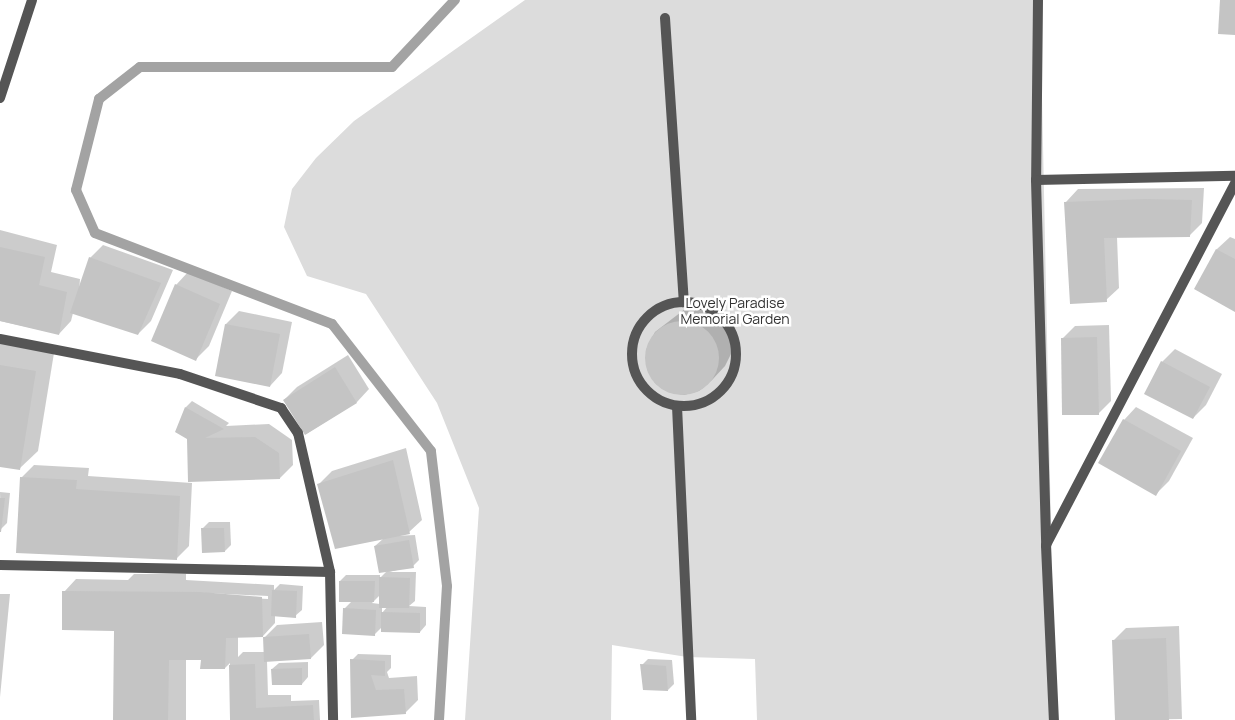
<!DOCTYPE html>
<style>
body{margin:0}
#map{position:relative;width:1235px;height:720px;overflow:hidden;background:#fff;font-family:Manrope,sans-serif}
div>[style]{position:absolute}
.green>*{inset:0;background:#dcdcdc}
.shadow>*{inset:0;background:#0003}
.stream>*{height:10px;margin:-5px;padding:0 5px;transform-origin:5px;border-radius:5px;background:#a3a3a3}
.building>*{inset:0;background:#c4c4c4}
.round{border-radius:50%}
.service>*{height:10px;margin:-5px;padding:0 5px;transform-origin:5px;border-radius:5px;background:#555}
.service>.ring{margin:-5px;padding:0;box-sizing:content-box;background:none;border:10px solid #555;border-radius:50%}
.minor>*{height:10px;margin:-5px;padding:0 5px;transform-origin:5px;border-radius:5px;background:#555}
span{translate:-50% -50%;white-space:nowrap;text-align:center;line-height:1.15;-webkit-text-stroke:5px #fff;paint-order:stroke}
.park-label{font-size:14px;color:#333}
</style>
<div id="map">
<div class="green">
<div style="clip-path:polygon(525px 0,1040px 0,1055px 720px,757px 720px,755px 659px,687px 657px,612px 645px,611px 720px,465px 720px,479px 508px,437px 403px,366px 294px,307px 276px,284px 227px,292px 189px,316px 158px,354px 121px)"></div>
</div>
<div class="shadow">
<div style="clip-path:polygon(1204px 188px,1202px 223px,1189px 236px,1117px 237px,1119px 288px,1106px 300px,1066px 202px,1078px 189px)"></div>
<div style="clip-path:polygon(0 230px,57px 245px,51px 272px,80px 279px,79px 292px,90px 258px,103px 245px,173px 270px,151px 321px,138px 334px,73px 313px,71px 321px,59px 334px,0 321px)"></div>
<div style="clip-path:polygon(1230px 237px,1235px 239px,1235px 311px,1195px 289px,1217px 249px)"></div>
<div style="clip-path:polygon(188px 272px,232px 291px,209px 346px,196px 359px,176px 285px)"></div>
<div style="clip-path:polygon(685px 309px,705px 309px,721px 319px,731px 335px,732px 352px,725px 366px,712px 380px,699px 391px,684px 395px,668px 392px,655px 383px,647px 369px,646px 350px,655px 332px)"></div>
<div style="clip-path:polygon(239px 311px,292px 322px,282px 373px,270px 386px,217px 375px,226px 324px)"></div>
<div style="clip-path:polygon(1109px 325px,1111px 401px,1098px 414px,1062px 339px,1075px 326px)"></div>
<div style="clip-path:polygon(0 343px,54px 353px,38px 451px,19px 469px,0 466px)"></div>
<div style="clip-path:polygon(1175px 349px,1222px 374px,1206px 405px,1193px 418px,1162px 362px)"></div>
<div style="clip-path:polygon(348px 355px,369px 389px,357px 402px,306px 434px,284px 400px,297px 387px)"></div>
<div style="clip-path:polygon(192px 401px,229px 423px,226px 426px,269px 424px,292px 440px,293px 465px,280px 478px,177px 432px,186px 407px)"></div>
<div style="clip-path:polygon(1136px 407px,1193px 438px,1169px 481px,1156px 494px,1124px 420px)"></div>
<div style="clip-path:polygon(evenodd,406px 448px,422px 520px,409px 532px,394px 536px,415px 535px,419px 560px,413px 566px,389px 572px,416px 572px,415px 601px,409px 606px,426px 607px,426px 625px,420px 632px,382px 627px,374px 635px,343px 633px,345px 608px,352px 601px,340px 581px,346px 575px,380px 575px,380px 578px,388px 570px,375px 546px,384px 538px,319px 484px,332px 471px,406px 448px,380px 595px,380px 604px,372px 603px,380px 595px,406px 448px,382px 606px,388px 606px,382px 613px,382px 606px)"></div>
<div style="clip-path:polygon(34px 465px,89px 468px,88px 476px,192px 483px,189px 546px,176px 559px,21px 478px)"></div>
<div style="clip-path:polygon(0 492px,10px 493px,7px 523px,1px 529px)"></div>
<div style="clip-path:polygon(209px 522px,230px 522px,231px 545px,225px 551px,202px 529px)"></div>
<div style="clip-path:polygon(evenodd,134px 574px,186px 574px,186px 580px,274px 585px,274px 590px,280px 584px,303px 586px,302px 610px,295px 616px,275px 615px,275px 623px,263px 636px,238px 637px,238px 657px,243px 652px,265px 652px,264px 638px,277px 625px,322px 622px,324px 645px,311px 658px,267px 661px,268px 695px,291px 695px,291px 701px,319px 700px,320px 720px,231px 720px,230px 663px,225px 668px,202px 659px,186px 659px,186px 720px,114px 720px,115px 629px,64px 592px,76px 579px,128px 580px,134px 574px,186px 592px,268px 596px,268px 599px,186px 594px,186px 592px)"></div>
<div style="clip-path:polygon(0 594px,10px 594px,0 697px)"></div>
<div style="clip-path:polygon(1179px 626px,1182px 719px,1116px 720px,1113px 641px,1126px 628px)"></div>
<div style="clip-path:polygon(358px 654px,391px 655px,391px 668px,387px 672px,389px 678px,417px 676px,418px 700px,405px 713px,352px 717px,352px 660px)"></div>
<div style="clip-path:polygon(648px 659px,672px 660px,674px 684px,668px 690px,642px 665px)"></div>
<div style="clip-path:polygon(308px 662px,308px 677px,302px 684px,272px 669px,279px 663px)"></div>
</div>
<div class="stream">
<div style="left:439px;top:720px;width:134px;rotate:-86.6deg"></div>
<div style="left:447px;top:586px;width:136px;rotate:-96.8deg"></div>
<div style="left:431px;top:451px;width:161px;rotate:-127.9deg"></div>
<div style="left:332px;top:324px;width:254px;rotate:-159deg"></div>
<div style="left:95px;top:233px;width:47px;rotate:-113.8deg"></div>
<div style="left:76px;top:190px;width:94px;rotate:-75.8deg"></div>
<div style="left:99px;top:99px;width:52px;rotate:-38deg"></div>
<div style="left:140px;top:67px;width:252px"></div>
<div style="left:392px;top:67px;width:92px;rotate:-46.8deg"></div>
</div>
<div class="building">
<div style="clip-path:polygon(1220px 0,1235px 0,1235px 35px,1218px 34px)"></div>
<div style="clip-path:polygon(1145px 199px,1192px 200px,1190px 237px,1104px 238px,1107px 302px,1070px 304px,1064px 202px)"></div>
<div style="clip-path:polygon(0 247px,45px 257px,39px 285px,67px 292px,59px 335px,0 321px)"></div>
<div style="clip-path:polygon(1216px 249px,1235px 259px,1235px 312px,1194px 289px)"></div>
<div style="clip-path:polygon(89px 257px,161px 283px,138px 335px,70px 313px)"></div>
<div style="clip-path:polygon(175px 284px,220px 304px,196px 361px,151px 341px)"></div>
<div class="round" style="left:645px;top:321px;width:74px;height:74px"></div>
<div style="clip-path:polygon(225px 324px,280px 334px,270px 387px,215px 376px)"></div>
<div style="clip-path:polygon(1097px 337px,1099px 415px,1062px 415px,1061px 338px)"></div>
<div style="clip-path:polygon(1161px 361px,1210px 387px,1193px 419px,1144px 394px)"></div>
<div style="clip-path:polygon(0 365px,36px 371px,20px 470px,0 467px)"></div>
<div style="clip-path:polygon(335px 367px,357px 403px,305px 435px,283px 400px)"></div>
<div style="clip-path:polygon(185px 407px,224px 429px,205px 438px,255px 437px,279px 453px,280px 479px,188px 482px,187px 439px,175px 432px)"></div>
<div style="clip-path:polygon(1123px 419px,1181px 451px,1156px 496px,1098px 463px)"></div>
<div style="clip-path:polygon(393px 460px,410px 534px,335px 549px,317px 484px)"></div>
<div style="clip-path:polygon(20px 477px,77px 480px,76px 489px,180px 496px,177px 560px,16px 553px)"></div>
<div style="clip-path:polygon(0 498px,5px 498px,1px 532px,0 532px)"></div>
<div style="clip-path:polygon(201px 528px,224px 528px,225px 552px,202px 553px)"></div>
<div style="clip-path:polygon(409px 540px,414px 568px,379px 573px,374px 546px)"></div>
<div style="clip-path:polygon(379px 577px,410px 578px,409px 608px,379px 608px)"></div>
<div style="clip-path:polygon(339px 581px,375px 581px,374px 602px,339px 602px)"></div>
<div style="clip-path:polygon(272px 590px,297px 591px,296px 618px,271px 616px)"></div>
<div style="clip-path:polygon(62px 591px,201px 592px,262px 597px,263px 637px,309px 634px,311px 659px,264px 662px,263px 637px,226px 638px,225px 669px,200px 669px,201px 660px,169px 660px,168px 720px,113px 720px,114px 631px,62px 630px)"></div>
<div style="clip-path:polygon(343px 608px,376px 610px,375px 636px,342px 634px)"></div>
<div style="clip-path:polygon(381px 612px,420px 613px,420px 633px,381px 632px)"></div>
<div style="clip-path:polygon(1166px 638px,1169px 720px,1115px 720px,1112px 640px)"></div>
<div style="clip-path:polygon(350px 659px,385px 661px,385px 676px,371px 675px,376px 690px,404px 689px,406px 714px,351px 718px)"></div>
<div style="clip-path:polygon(255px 664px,256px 708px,313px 705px,314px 720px,230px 720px,229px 665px)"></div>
<div style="clip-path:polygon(640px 664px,666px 666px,668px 691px,643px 690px)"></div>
<div style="clip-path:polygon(302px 668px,302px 685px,272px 685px,271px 669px)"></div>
</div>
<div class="service">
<div style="left:665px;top:18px;width:285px;rotate:86.2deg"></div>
<div style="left:1036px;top:180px;width:199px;rotate:-1.2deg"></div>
<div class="ring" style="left:632px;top:302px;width:94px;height:94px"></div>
<div style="left:677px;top:406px;width:314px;rotate:87.4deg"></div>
</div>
<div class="minor">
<div style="left:1038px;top:0;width:180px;rotate:90.6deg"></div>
<div style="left:1036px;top:180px;width:366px;rotate:88.4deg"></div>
<div style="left:1046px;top:546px;width:174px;rotate:87.4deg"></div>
<div style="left:0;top:98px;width:103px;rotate:-71.9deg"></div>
<div style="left:0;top:339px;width:183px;rotate:11deg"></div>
<div style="left:180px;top:374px;width:107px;rotate:18.6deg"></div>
<div style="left:281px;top:408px;width:30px;rotate:56deg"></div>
<div style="left:298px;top:433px;width:143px;rotate:77deg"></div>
<div style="left:330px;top:572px;width:148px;rotate:88.8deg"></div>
<div style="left:1046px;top:545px;width:408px;rotate:-62.4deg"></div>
<div style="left:0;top:565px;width:330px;rotate:1.2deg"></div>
</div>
<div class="park-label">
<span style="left:735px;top:311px">Lovely Paradise<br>Memorial Garden</span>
</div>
</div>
